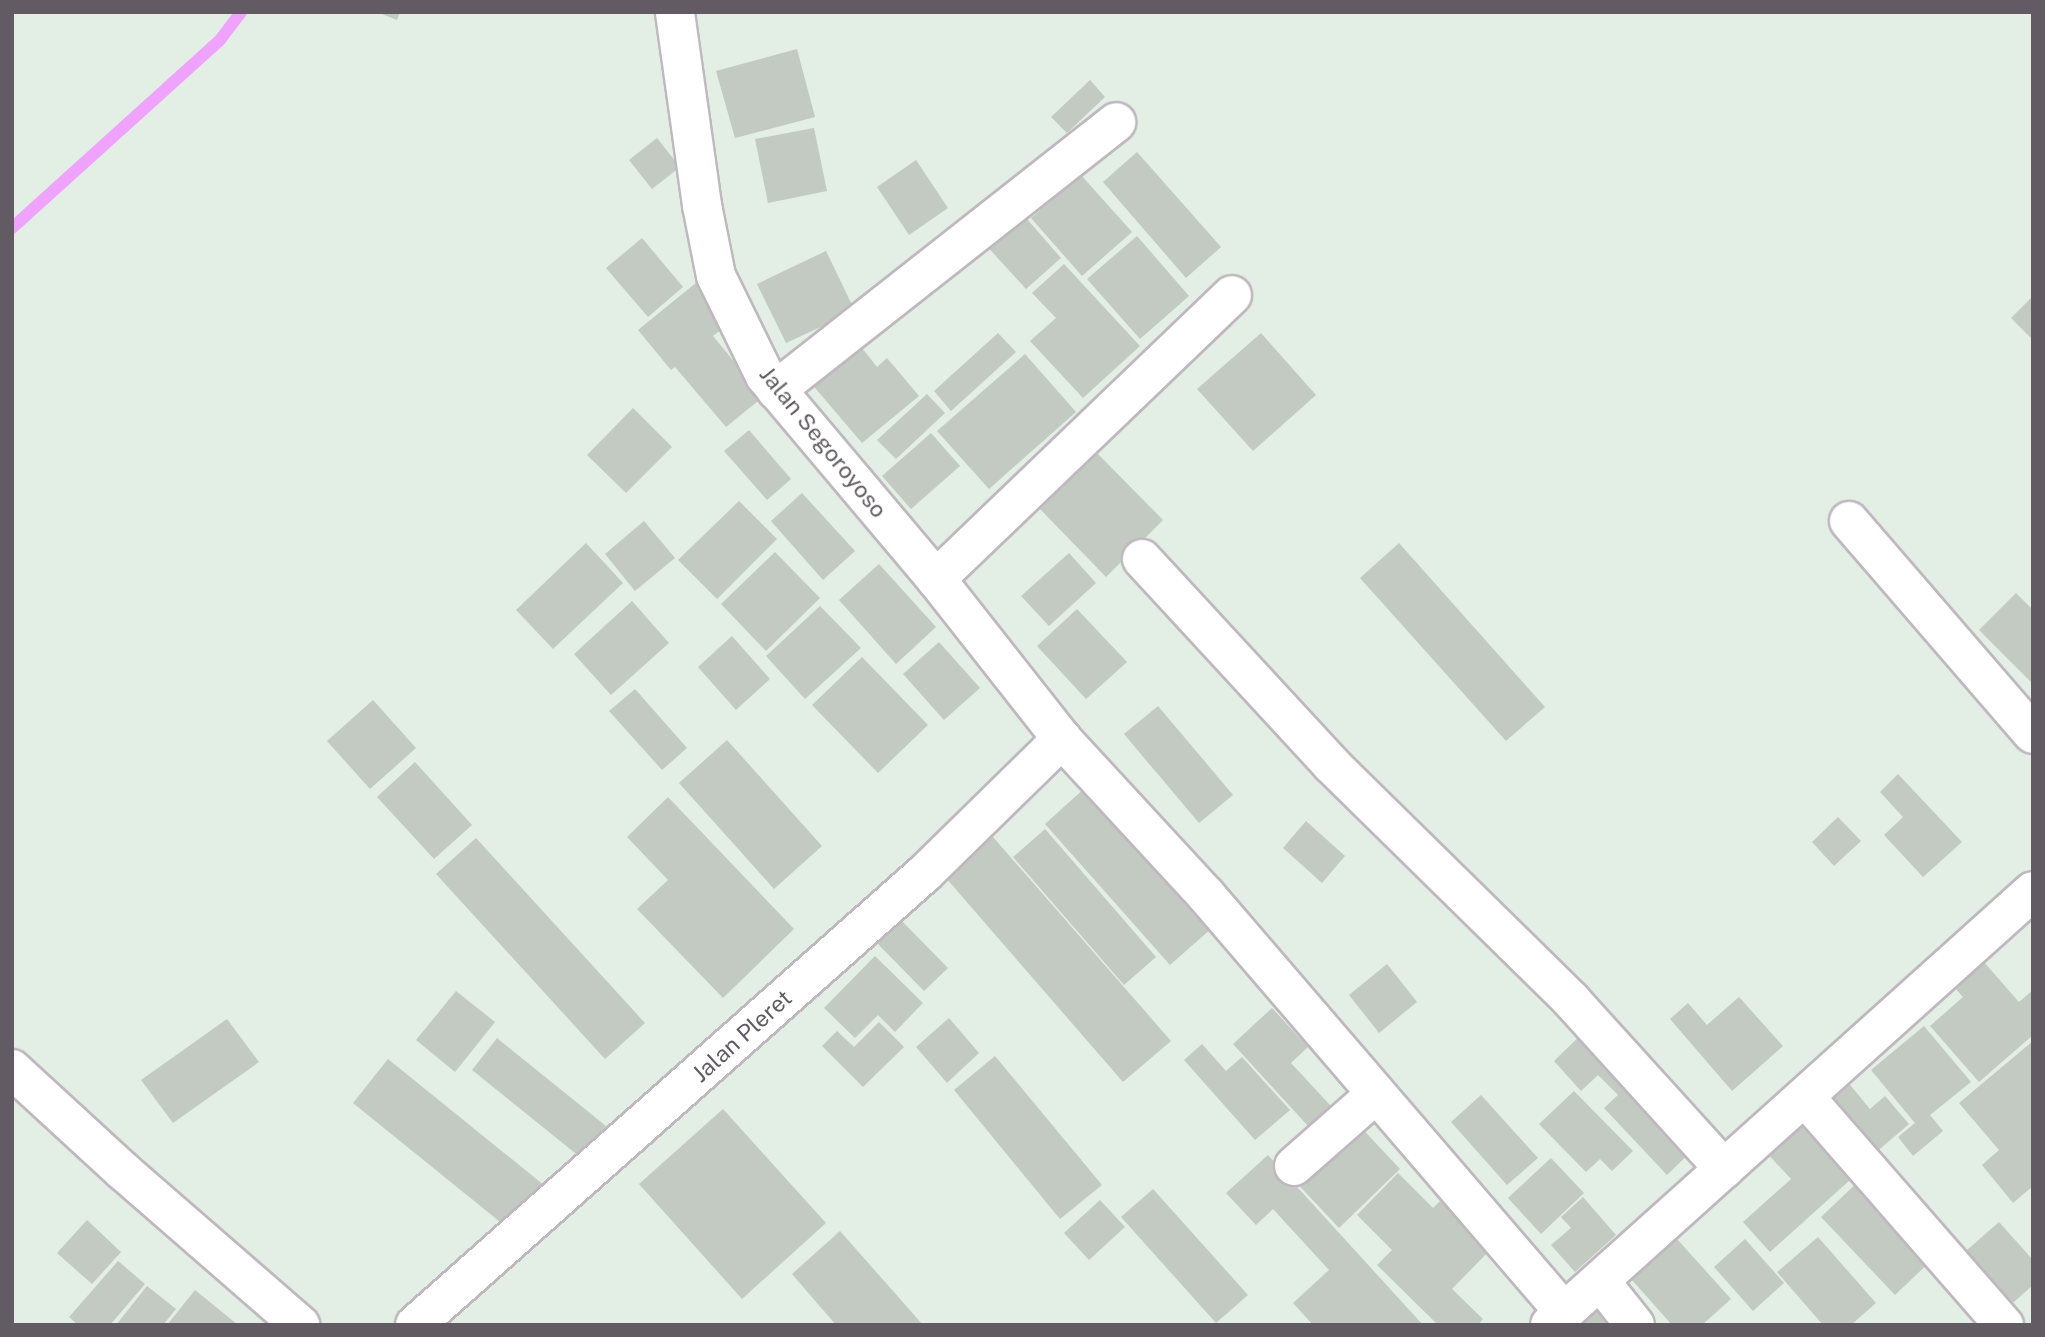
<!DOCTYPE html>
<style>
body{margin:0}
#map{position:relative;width:2045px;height:1337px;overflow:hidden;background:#e3eee5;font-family:"Public Sans",sans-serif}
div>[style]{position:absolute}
.stream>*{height:12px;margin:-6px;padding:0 6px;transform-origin:6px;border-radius:6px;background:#efa3fe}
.building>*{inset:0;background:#c2cac2}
.roads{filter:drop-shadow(2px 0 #bfb8bf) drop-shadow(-2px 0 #bfb8bf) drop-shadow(0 2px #bfb8bf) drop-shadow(0 -2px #bfb8bf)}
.minor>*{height:38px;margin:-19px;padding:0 19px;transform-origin:19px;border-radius:19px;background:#fff}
.secondary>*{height:38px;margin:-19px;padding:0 19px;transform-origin:19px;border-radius:19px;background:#fff}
span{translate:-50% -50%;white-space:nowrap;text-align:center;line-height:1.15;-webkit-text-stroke:7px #fff;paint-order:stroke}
.street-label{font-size:23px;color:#635b63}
.frame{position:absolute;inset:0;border:14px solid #635b63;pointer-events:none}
</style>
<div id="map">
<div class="stream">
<div style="left:12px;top:228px;width:280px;rotate:-42.1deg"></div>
<div style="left:220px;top:40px;width:35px;rotate:-53deg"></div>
</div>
<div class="building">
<div style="clip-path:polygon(377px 12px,400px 12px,397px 20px)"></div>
<div style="clip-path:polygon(797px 49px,815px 117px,735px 138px,716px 71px)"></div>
<div style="clip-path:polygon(1090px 80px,1105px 97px,1067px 133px,1051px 117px)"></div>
<div style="clip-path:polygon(814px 128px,827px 191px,768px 203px,755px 139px)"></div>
<div style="clip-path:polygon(657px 138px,680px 167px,652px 189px,629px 160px)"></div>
<div style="clip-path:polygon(1137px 152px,1221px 247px,1186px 278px,1103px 182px)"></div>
<div style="clip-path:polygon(916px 160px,948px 208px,909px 235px,877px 187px)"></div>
<div style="clip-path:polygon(1081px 175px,1132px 232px,1082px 276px,1031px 218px)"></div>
<div style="clip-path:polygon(1020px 211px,1061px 258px,1026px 289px,984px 243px)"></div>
<div style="clip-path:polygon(1137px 236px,1189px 296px,1140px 339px,1087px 279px)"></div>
<div style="clip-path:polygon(642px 238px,683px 287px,648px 317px,606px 268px)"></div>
<div style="clip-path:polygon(826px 251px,855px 311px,786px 343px,757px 284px)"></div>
<div style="clip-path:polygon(1064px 264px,1140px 346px,1083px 398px,1030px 341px,1056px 318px,1032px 293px)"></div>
<div style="clip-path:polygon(697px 282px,731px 322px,713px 336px,763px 397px,726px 427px,675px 367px,671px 370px,638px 330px)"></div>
<div style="clip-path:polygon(2033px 296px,2033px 340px,2011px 318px)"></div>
<div style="clip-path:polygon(998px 333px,1016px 352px,951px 411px,934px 391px)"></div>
<div style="clip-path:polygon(1261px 333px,1316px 395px,1253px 451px,1197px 389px)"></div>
<div style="clip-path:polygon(858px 343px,877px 367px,887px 358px,919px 396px,862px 443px,810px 382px)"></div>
<div style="clip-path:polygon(1025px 354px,1076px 412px,989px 489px,937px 431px)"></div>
<div style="clip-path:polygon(927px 394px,945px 413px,896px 459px,877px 440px)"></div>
<div style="clip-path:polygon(633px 408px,672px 447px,626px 493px,587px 455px)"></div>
<div style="clip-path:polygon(749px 430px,791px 479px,767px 500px,724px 451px)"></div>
<div style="clip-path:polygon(931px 433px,960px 466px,911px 509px,882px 476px)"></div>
<div style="clip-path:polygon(1097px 453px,1163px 520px,1106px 577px,1040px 509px)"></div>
<div style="clip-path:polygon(802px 493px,855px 551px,823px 580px,771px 521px)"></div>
<div style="clip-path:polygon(739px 501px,777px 539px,717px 599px,678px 560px)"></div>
<div style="clip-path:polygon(644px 521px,675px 558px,635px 591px,605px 554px)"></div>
<div style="clip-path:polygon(586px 543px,623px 583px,553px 649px,516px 610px)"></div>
<div style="clip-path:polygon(1399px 543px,1545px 707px,1506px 741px,1360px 578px)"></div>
<div style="clip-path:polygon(775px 552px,820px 598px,766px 651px,721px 604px)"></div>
<div style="clip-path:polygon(1069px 553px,1096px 583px,1049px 626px,1021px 596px)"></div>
<div style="clip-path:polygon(879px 564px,936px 627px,896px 664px,839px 600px)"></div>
<div style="clip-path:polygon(2016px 593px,2033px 610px,2033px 684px,1979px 630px)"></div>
<div style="clip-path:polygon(632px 601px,669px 643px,611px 695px,574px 654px)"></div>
<div style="clip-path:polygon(820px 606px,861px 648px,805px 699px,766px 656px)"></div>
<div style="clip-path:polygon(1077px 609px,1127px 662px,1086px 699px,1037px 646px)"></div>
<div style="clip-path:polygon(732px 636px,770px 679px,736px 710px,698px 667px)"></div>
<div style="clip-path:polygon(939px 642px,980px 688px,944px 720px,903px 674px)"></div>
<div style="clip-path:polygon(862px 657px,928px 725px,878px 773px,812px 705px)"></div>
<div style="clip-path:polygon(635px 689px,687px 748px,662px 770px,609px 711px)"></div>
<div style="clip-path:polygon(373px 700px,416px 748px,370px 789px,327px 741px)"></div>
<div style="clip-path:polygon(1158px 706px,1233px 795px,1199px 823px,1124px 734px)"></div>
<div style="clip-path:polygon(727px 740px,822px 846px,774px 889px,679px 783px)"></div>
<div style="clip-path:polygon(415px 762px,472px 825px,434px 859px,377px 797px)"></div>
<div style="clip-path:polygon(1898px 774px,1962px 842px,1923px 877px,1884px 835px,1903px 817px,1880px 792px)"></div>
<div style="clip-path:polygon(1087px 786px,1212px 928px,1170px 965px,1045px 824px)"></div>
<div style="clip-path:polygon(668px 797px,794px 929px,723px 998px,637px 909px,668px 880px,627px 837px)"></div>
<div style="clip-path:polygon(1838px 817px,1861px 841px,1834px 866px,1812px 842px)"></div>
<div style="clip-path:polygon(1306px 821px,1345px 856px,1322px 883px,1283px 848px)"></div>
<div style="clip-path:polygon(1045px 829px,1156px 957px,1124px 985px,1013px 857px)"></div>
<div style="clip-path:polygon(993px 837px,1171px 1041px,1123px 1082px,946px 878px)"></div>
<div style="clip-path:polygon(476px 838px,645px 1023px,605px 1059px,436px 874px)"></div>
<div style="clip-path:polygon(895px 914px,948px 968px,924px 991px,871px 937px)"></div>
<div style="clip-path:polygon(1976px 953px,2019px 1002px,2033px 990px,2033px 1035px,1979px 1082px,1930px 1026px,1963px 997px,1947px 979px)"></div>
<div style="clip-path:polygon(875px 956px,923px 1003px,895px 1032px,878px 1015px,855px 1038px,824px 1008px)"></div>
<div style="clip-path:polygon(1387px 964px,1417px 1002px,1379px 1033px,1349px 995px)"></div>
<div style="clip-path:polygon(456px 991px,495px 1022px,455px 1072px,416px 1040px)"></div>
<div style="clip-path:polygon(1739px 997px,1783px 1046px,1732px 1091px,1670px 1019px,1688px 1003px,1707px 1025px)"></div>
<div style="clip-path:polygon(1272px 1008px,1308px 1047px,1291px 1063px,1342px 1118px,1319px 1138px,1233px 1044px)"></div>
<div style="clip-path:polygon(949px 1018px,979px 1053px,947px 1083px,916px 1047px)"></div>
<div style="clip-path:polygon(227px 1019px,259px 1062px,173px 1123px,141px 1080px)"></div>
<div style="clip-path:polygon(879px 1022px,904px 1047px,863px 1087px,822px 1046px,837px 1031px,854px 1047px)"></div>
<div style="clip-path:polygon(1924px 1026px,1971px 1082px,1930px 1115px,1943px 1131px,1913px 1156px,1898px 1137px,1915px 1123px,1871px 1070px)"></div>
<div style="clip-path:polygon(1588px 1028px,1698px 1145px,1667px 1175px,1604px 1108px,1618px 1095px,1598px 1075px,1581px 1091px,1554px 1061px)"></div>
<div style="clip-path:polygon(497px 1038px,606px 1126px,580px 1157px,472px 1070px)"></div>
<div style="clip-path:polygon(2033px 1041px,2033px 1186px,2013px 1203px,1982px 1165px,1999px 1150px,1959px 1103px)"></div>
<div style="clip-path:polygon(1202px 1044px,1226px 1071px,1242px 1057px,1290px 1110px,1255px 1140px,1184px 1060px)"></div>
<div style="clip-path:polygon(995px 1056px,1102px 1185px,1060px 1219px,954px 1090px)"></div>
<div style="clip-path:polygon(388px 1059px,545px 1186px,510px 1230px,353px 1103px)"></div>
<div style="clip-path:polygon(1846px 1080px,1870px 1109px,1885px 1096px,1909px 1124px,1867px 1160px,1819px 1105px)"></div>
<div style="clip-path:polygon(1574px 1091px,1633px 1151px,1612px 1171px,1600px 1159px,1586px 1172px,1539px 1124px)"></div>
<div style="clip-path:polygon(1481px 1095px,1538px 1158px,1507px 1185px,1451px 1122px)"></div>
<div style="clip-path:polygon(723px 1109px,826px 1223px,742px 1299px,639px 1184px)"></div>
<div style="clip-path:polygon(1807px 1113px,1860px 1171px,1770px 1252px,1743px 1222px,1791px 1179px,1765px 1151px)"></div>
<div style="clip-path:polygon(1355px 1121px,1400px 1169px,1339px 1228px,1293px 1179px)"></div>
<div style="clip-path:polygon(1268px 1155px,1423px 1325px,1313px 1325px,1293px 1303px,1329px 1270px,1273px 1209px,1256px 1225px,1226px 1193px)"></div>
<div style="clip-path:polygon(1551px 1158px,1584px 1193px,1541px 1234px,1508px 1198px)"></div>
<div style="clip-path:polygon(1398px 1173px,1433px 1208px,1440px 1201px,1490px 1250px,1452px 1289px,1483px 1319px,1478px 1325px,1438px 1325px,1377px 1265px,1392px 1250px,1357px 1215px)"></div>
<div style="clip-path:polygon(1862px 1178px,1936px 1256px,1895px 1295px,1821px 1217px)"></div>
<div style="clip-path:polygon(1153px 1189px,1248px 1295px,1216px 1323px,1121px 1217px)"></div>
<div style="clip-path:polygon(1583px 1197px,1616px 1235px,1575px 1272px,1551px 1245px,1571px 1228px,1561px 1217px)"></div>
<div style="clip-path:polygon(1100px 1200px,1125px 1227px,1089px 1260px,1064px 1233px)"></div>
<div style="clip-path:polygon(87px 1220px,121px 1252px,92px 1284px,57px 1253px)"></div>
<div style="clip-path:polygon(1999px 1222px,2033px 1260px,2033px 1285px,2006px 1309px,1959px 1257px)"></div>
<div style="clip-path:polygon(840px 1231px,923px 1325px,836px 1325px,792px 1274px)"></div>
<div style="clip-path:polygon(1818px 1237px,1876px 1303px,1851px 1325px,1823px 1325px,1777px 1272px)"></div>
<div style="clip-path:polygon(1677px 1239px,1731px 1299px,1702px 1325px,1672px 1325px,1632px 1280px)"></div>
<div style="clip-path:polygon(1745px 1239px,1784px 1283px,1753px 1311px,1714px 1267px)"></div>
<div style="clip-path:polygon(118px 1261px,145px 1284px,110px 1325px,78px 1325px,69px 1317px)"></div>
<div style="clip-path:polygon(147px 1286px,176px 1309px,163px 1325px,116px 1325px)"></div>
<div style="clip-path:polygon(195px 1290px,238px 1325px,167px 1325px)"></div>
<div style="clip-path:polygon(1600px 1298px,1625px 1325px,1570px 1325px)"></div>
</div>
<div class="roads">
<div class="minor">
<div style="left:776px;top:390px;width:433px;rotate:-38.2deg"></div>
<div style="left:1849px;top:521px;width:281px;rotate:49.2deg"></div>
<div style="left:1142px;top:559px;width:279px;rotate:47.3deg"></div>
<div style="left:1331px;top:764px;width:337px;rotate:44.5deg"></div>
<div style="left:1571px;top:1000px;width:228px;rotate:47.8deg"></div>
<div style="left:936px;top:579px;width:410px;rotate:-43.8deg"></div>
<div style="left:1062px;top:739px;width:211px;rotate:47.3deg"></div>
<div style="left:1205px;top:894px;width:552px;rotate:49.33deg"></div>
<div style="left:12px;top:1069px;width:151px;rotate:42.6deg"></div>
<div style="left:123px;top:1171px;width:235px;rotate:41deg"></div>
<div style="left:1805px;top:1097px;width:303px;rotate:48.9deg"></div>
<div style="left:1294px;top:1166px;width:109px;rotate:-41.3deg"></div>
<div style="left:1600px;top:1281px;width:56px;rotate:51.5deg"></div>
<div style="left:1550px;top:1325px;width:649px;rotate:-41.94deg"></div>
</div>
<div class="secondary">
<div style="left:415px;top:1325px;width:681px;rotate:-41.55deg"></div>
<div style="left:925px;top:873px;width:192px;rotate:-44.4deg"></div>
<div style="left:1062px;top:739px;width:204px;rotate:-128.2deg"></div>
<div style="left:936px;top:579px;width:265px;rotate:-130.1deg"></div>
<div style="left:765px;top:376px;width:111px;rotate:-116.1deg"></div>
<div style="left:716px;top:276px;width:72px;rotate:-101.2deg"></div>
<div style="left:702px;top:205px;width:195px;rotate:-98deg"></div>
</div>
</div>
<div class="street-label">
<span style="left:823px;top:442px;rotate:51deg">Jalan Segoroyoso</span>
<span style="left:742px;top:1036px;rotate:-42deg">Jalan Pleret</span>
</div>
<div class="frame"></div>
</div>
